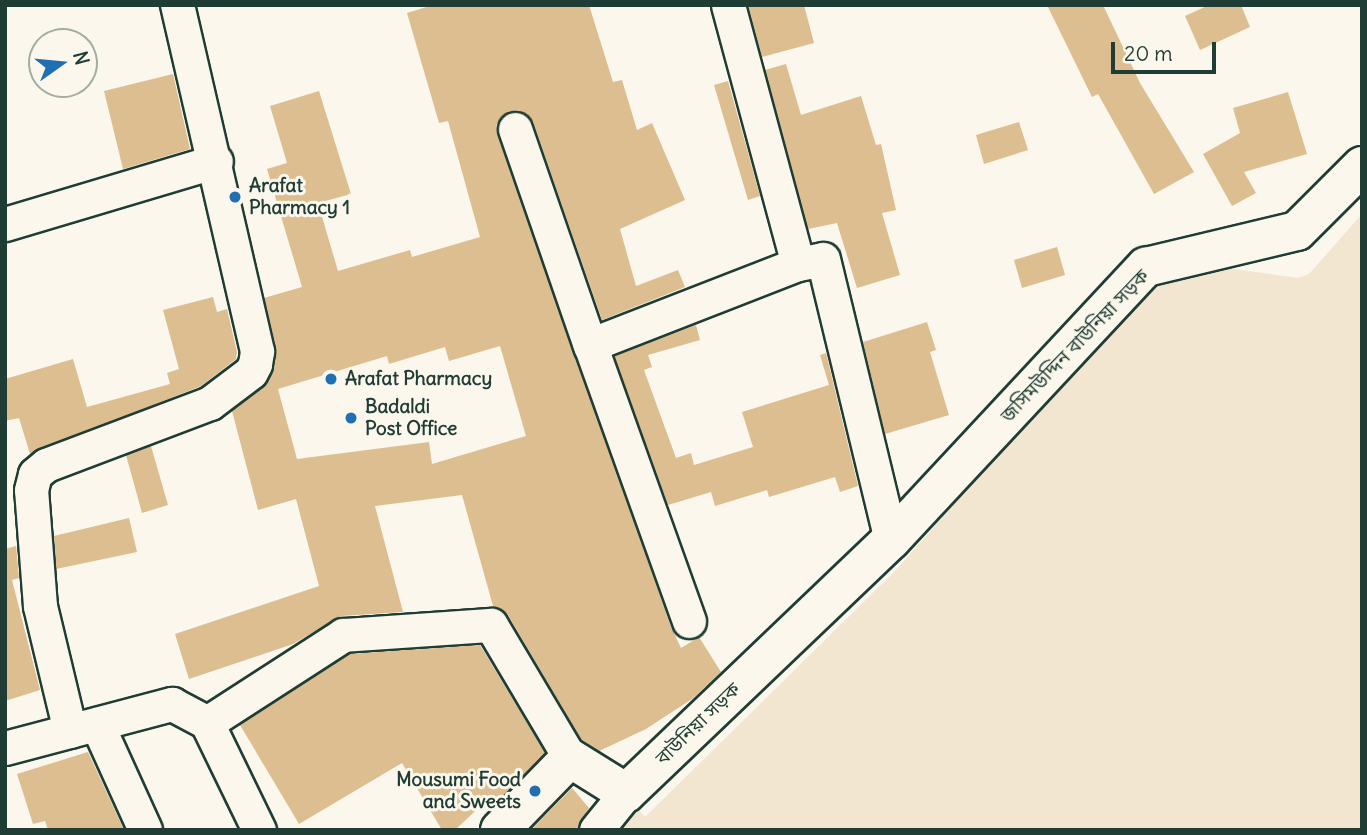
<!DOCTYPE html>
<meta charset="utf-8">
<style>
body{margin:0}
#map{position:relative;width:1367px;height:835px;overflow:hidden;background:#fbf7ec;font-family:Delius,"Noto Sans Bengali",sans-serif}
div>[style]{position:absolute}
.built>*{inset:0;background:#f2e6d0}
.building>*{inset:0;background:#dcbe90}
.roads{filter:drop-shadow(2px 0 #1f3d34) drop-shadow(-2px 0 #1f3d34) drop-shadow(0 2px #1f3d34) drop-shadow(0 -2px #1f3d34)}
.minor>*{height:33px;margin:-16.5px;padding:0 16.5px;transform-origin:16.5px;border-radius:16.5px;background:#fbf7ec}
.tertiary>*{height:38px;margin:-19px;padding:0 19px;transform-origin:19px;border-radius:19px;background:#fbf7ec}
.dots>*{width:19px;height:19px;translate:-50% -50%;box-sizing:border-box;border:4px solid #fbf7ec;border-radius:50%}
span{translate:-50% -50%;white-space:nowrap;text-align:center;line-height:1.15;-webkit-text-stroke:6px #fbf7ec;paint-order:stroke}
.poi-label{font-size:19px;color:#1f3d34;font-weight:700}
.left{translate:0 -50%;text-align:left}
.right{translate:-100% -50%;text-align:right}
.street-label{font-size:19px;color:#1f3d34}
.frame{position:absolute;inset:0;border:7px solid #1f3d34;pointer-events:none}
.north{position:absolute;left:28px;top:28px;width:70px;height:70px;box-sizing:border-box;background:#fbf7ec;border:2px solid #a3ada2;border-radius:50%;rotate:75deg;font-size:19px;font-weight:700;line-height:28px;text-align:center;color:#1f3d34}
.north::after{content:'';display:block;margin:auto;width:24px;height:32px;background:#1f6fb2;clip-path:polygon(50% 0,100% 100%,50% 72%,0 100%)}
.scale{position:absolute;left:1111px;top:42px;width:105px;height:32px;box-sizing:border-box;border:4px solid #1f3d34;border-top:0;padding-left:9px;font-size:21px;line-height:24px;white-space:nowrap;color:#1f3d34;-webkit-text-stroke:5px #fbf7ec;paint-order:stroke}
</style>
<div id="map">
<div class="built">
<div style="clip-path:polygon(1362px 214px,1362px 830px,600px 830px,628px 797px,645px 817px,762px 702px,894px 572px,1148px 286px,1220px 267px,1298px 278px,1309px 274px)"></div>
</div>
<div class="building">
<div style="clip-path:polygon(evenodd,433px 5px,589px 5px,613px 82px,622px 80px,637px 130px,652px 123px,685px 200px,620px 229px,636px 286px,678px 270px,685px 287px,602px 320px,533px 122px,519px 110px,509px 111px,496px 125px,671px 627px,681px 648px,699px 637px,721px 672px,692px 699px,646px 729px,599px 751px,581px 739px,508px 615px,493px 606px,462px 495px,375px 506px,403px 612px,341px 616px,293px 644px,189px 679px,175px 634px,319px 586px,296px 499px,258px 510px,232px 411px,263px 387px,274px 367px,276px 347px,264px 298px,302px 287px,267px 169px,287px 163px,270px 106px,319px 91px,351px 194px,318px 203px,338px 271px,410px 250px,412px 257px,480px 237px,448px 121px,439px 123px,407px 13px,433px 5px,500px 346px,526px 436px,432px 464px,429px 442px,297px 459px,278px 389px,387px 356px,389px 364px,445px 347px,449px 361px,500px 346px)"></div>
<div style="clip-path:polygon(748px 5px,804px 5px,814px 43px,762px 57px)"></div>
<div style="clip-path:polygon(1047px 5px,1103px 5px,1140px 83px,1194px 172px,1154px 194px,1098px 94px,1092px 97px)"></div>
<div style="clip-path:polygon(1209px 5px,1241px 5px,1250px 27px,1200px 50px,1185px 16px)"></div>
<div style="clip-path:polygon(786px 64px,801px 115px,861px 96px,876px 145px,881px 144px,896px 210px,882px 213px,900px 275px,857px 288px,837px 223px,808px 229px,765px 70px)"></div>
<div style="clip-path:polygon(173px 74px,190px 149px,123px 169px,104px 91px)"></div>
<div style="clip-path:polygon(728px 81px,760px 196px,748px 200px,714px 85px)"></div>
<div style="clip-path:polygon(1288px 92px,1307px 154px,1244px 172px,1256px 193px,1232px 206px,1203px 154px,1240px 133px,1233px 108px)"></div>
<div style="clip-path:polygon(1019px 122px,1028px 150px,984px 164px,976px 135px)"></div>
<div style="clip-path:polygon(1057px 247px,1065px 275px,1022px 288px,1014px 260px)"></div>
<div style="clip-path:polygon(213px 297px,217px 312px,227px 309px,237px 352px,236px 359px,201px 386px,30px 454px,19px 418px,5px 421px,5px 379px,73px 359px,87px 407px,170px 384px,167px 373px,179px 369px,163px 310px)"></div>
<div style="clip-path:polygon(927px 322px,936px 350px,930px 352px,949px 415px,885px 434px,863px 342px)"></div>
<div style="clip-path:polygon(696px 325px,700px 340px,648px 355px,652px 367px,644px 370px,676px 458px,691px 453px,694px 465px,753px 447px,742px 412px,829px 385px,820px 355px,826px 353px,858px 486px,840px 492px,835px 477px,769px 497px,767px 490px,715px 506px,711px 492px,668px 505px,614px 356px)"></div>
<div style="clip-path:polygon(151px 446px,168px 505px,142px 513px,126px 455px)"></div>
<div style="clip-path:polygon(129px 518px,137px 552px,56px 569px,54px 536px)"></div>
<div style="clip-path:polygon(16px 546px,19px 578px,12px 580px,40px 690px,5px 701px,5px 549px)"></div>
<div style="clip-path:polygon(480px 645px,545px 753px,492px 807px,487px 800px,455px 830px,442px 830px,402px 763px,299px 824px,240px 725px,349px 654px)"></div>
<div style="clip-path:polygon(88px 752px,124px 830px,48px 830px,45px 821px,33px 824px,17px 774px)"></div>
<div style="clip-path:polygon(572px 788px,589px 808px,577px 830px,531px 830px)"></div>
</div>
<div class="roads">
<div class="minor">
<div style="left:728px;top:5px;width:268px;rotate:74.9deg"></div>
<div style="left:798px;top:264px;width:25px;rotate:-11deg"></div>
<div style="left:823px;top:259px;width:289px;rotate:76.4deg"></div>
<div style="left:515px;top:129px;width:229px;rotate:70.9deg"></div>
<div style="left:5px;top:224px;width:220px;rotate:-16.6deg"></div>
<div style="left:689px;top:621px;width:293px;rotate:-109.7deg"></div>
<div style="left:590px;top:345px;width:223px;rotate:-21.3deg"></div>
<div style="left:207px;top:723px;width:162px;rotate:-32.9deg"></div>
<div style="left:343px;top:635px;width:148px;rotate:-3.9deg"></div>
<div style="left:491px;top:625px;width:155px;rotate:59.3deg"></div>
<div style="left:97px;top:724px;width:116px;rotate:65.6deg"></div>
<div style="left:70px;top:731px;width:129px;rotate:-103.5deg"></div>
<div style="left:40px;top:606px;width:116px;rotate:-94.4deg"></div>
<div style="left:31px;top:490px;width:16px;rotate:-76deg"></div>
<div style="left:35px;top:474px;width:14px;rotate:-39deg"></div>
<div style="left:46px;top:465px;width:175px;rotate:-20.7deg"></div>
<div style="left:210px;top:403px;width:51px;rotate:-37.1deg"></div>
<div style="left:251px;top:372px;width:9px;rotate:-63deg"></div>
<div style="left:255px;top:364px;width:13px;rotate:-81deg"></div>
<div style="left:257px;top:351px;width:355px;rotate:-103deg"></div>
<div style="left:5px;top:748px;width:173px;rotate:-14.8deg"></div>
<div style="left:172px;top:704px;width:40px;rotate:28deg"></div>
<div style="left:207px;top:723px;width:119px;rotate:64.1deg"></div>
<div style="left:596px;top:830px;width:48px;rotate:-51deg"></div>
</div>
<div class="tertiary">
<div style="left:500px;top:830px;width:100px;rotate:-45.8deg"></div>
<div style="left:570px;top:758px;width:66px;rotate:32deg"></div>
<div style="left:626px;top:793px;width:366px;rotate:-43.7deg"></div>
<div style="left:891px;top:540px;width:374px;rotate:-47deg"></div>
<div style="left:1146px;top:267px;width:155px;rotate:-13.4deg"></div>
<div style="left:1297px;top:231px;width:92px;rotate:-45deg"></div>
</div>
</div>
<div class="dots">
<div style="left:235px;top:197px;background:#1f6fb2"></div>
<div style="left:331px;top:379px;background:#1f6fb2"></div>
<div style="left:351px;top:418px;background:#1f6fb2"></div>
<div style="left:535px;top:791px;background:#1f6fb2"></div>
</div>
<div class="poi-label">
<span class="left" style="left:249px;top:197px">Arafat<br>Pharmacy 1</span>
<span class="left" style="left:345px;top:379px">Arafat Pharmacy</span>
<span class="left" style="left:365px;top:418px">Badaldi<br>Post Office</span>
<span class="right" style="left:521px;top:791px">Mousumi Food<br>and Sweets</span>
</div>
<div class="street-label">
<span style="left:1075px;top:346px;rotate:-46deg">জসিমউদ্দিন বাউনিয়া সড়ক</span>
<span style="left:698px;top:724px;rotate:-44deg">বাউনিয়া সড়ক</span>
</div>
<div class="frame"></div>
<div class="north">N</div>
<div class="scale">20 m</div>
</div>
